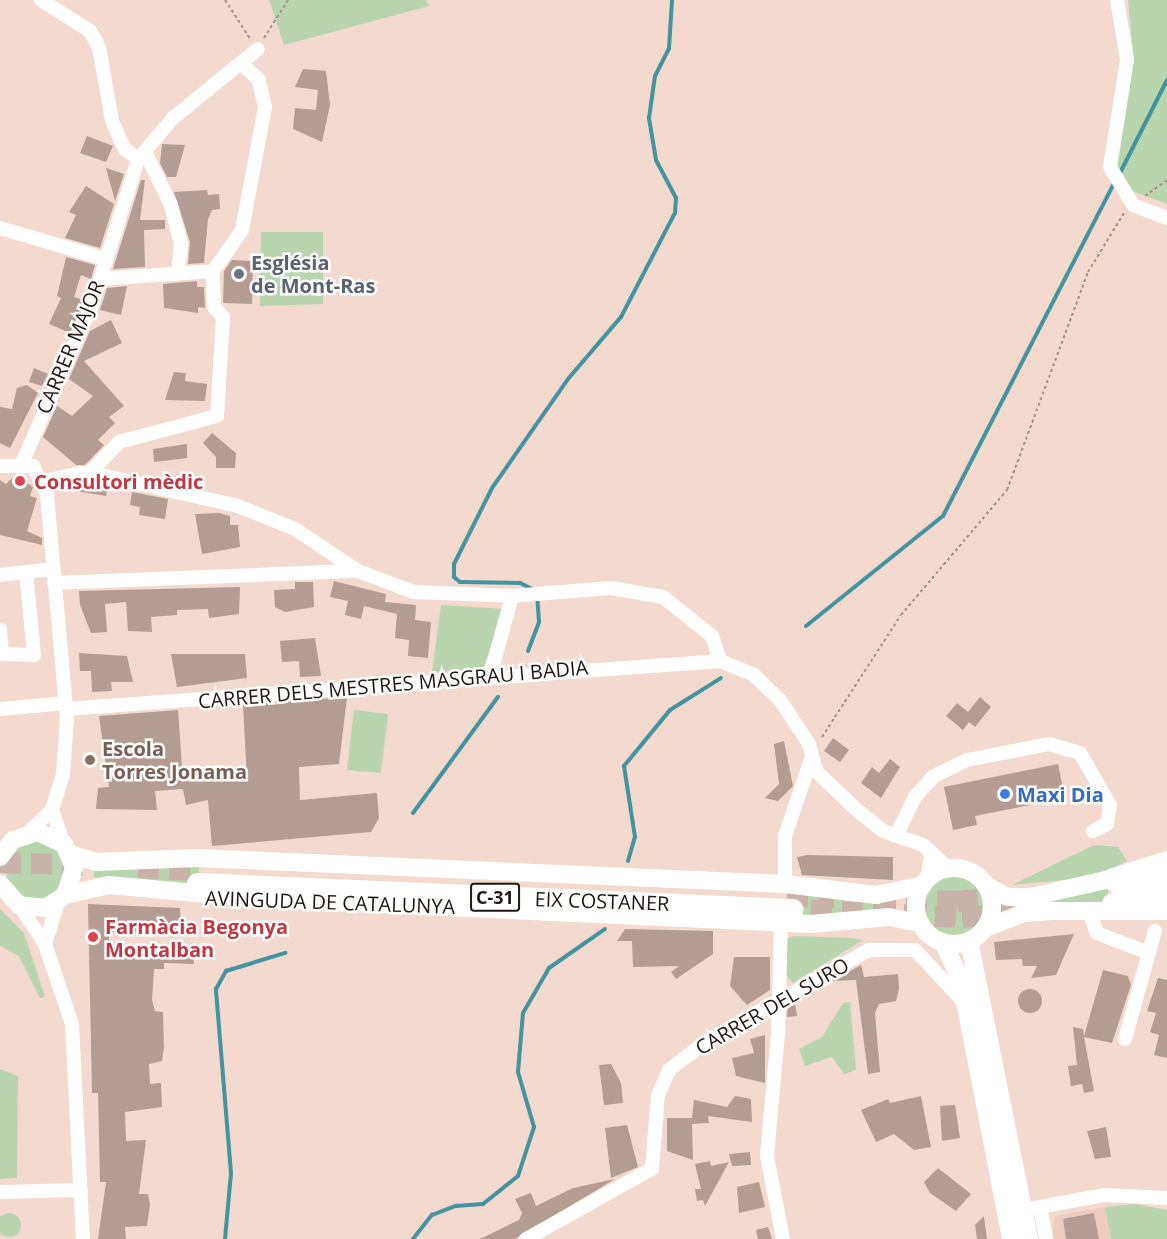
<!DOCTYPE html>
<meta charset="utf-8">
<style>
body{margin:0}
#map{position:relative;width:1167px;height:1239px;overflow:hidden;background:#f3d9ce;font-family:"Open Sans",sans-serif}
div>[style]{position:absolute}
.built>*{inset:0;background:#eeccbe}
.green>*{inset:0;background:#b9d5ad}
.round{border-radius:50%}
.stream>*{height:4px;margin:-2px;padding:0 2px;transform-origin:2px;border-radius:2px;background:#4393a0}
.building>*{inset:0;background:#b59c92}
.highway-tunnel>*{height:21px;margin-top:-10.5px;transform-origin:0;background:repeating-linear-gradient(90deg,#c9b2a9 0 21px,transparent 0 31px)}
.path>*{height:2px;margin-top:-1px;transform-origin:0;background:repeating-linear-gradient(90deg,#a39087 0 3px,transparent 0 6px)}
.minor>*{height:14px;margin:-7px;padding:0 7px;transform-origin:7px;border-radius:7px;background:#fff}
.major>*{height:18px;margin:-9px;padding:0 9px;transform-origin:9px;border-radius:9px;background:#fff}
.major>.ring{margin:-9px;padding:0;box-sizing:content-box;background:none;border:18px solid #fff;border-radius:50%}
.highway>*{height:21px;margin:-10.5px;padding:0 10.5px;transform-origin:10.5px;border-radius:10.5px;background:#fff}
.dots>*{width:16px;height:16px;translate:-50% -50%;box-sizing:border-box;border:3px solid #fff;border-radius:50%}
span{translate:-50% -50%;white-space:nowrap;text-align:center;line-height:1.15;-webkit-text-stroke:5px #fff;paint-order:stroke}
.shield-label span{padding:2px 4px;background:#fff;border:2px solid;border-radius:4px;-webkit-text-stroke-width:0}
.shield-label{font-size:18px;color:#201713;font-weight:700}
.worship-label{font-size:20px;color:#5b616d;font-weight:700}
.left{translate:0 -50%;text-align:left}
.street-label{font-size:20px;color:#201713}
.health-label{font-size:20px;color:#be3a42;font-weight:700}
.education-label{font-size:20px;color:#785e54;font-weight:700}
.shop-label{font-size:20px;color:#366cbe;font-weight:700}
</style>
<div id="map">
<div class="built">
<div style="clip-path:polygon(1105px 1207px,1111px 1239px,1053px 1239px,1054px 1216px)"></div>
</div>
<div class="green">
<div style="clip-path:polygon(269px 0,426px 0,429px 6px,284px 45px)"></div>
<div style="clip-path:polygon(1128px 0,1167px 0,1167px 204px,1122px 187px,1117px 168px,1117px 131px,1134px 59px)"></div>
<div style="clip-path:polygon(261px 232px,323px 232px,323px 304px,260px 306px)"></div>
<div style="clip-path:polygon(441px 605px,505px 609px,483px 668px,432px 673px)"></div>
<div style="clip-path:polygon(354px 710px,388px 714px,381px 773px,347px 770px)"></div>
<div class="round" style="left:6px;top:841px;width:58px;height:58px"></div>
<div style="clip-path:polygon(1094px 845px,1118px 847px,1127px 861px,1096px 877px,1012px 885px)"></div>
<div style="clip-path:polygon(199px 864px,199px 888px,94px 877px,94px 868px)"></div>
<div class="round" style="left:923px;top:876px;width:62px;height:62px"></div>
<div style="clip-path:polygon(1107px 883px,1110px 909px,1013px 911px,1013px 902px)"></div>
<div style="clip-path:polygon(792px 890px,854px 902px,896px 903px,895px 911px,847px 917px,791px 915px)"></div>
<div style="clip-path:polygon(0 909px,24px 933px,45px 997px,40px 998px,19px 956px,0 946px)"></div>
<div style="clip-path:polygon(793px 936px,850px 938px,863px 940px,793px 983px,786px 976px,785px 940px)"></div>
<div style="clip-path:polygon(850px 1002px,856px 1070px,844px 1074px,832px 1057px,805px 1066px,799px 1049px,822px 1037px,843px 1003px)"></div>
<div style="clip-path:polygon(0 1069px,18px 1076px,17px 1178px,0 1179px)"></div>
<div style="clip-path:polygon(1135px 1204px,1167px 1210px,1167px 1239px,1111px 1239px,1105px 1207px)"></div>
<div class="round" style="left:-3px;top:1213px;width:24px;height:24px"></div>
</div>
<div class="stream">
<div style="left:1119px;top:175px;width:106px;rotate:-63.2deg"></div>
<div style="left:534px;top:590px;width:16px;rotate:-153deg"></div>
<div style="left:520px;top:583px;width:60px;rotate:-179deg"></div>
<div style="left:460px;top:582px;width:8px;rotate:-140deg"></div>
<div style="left:454px;top:577px;width:13px;rotate:-90deg"></div>
<div style="left:454px;top:564px;width:85px;rotate:-63.4deg"></div>
<div style="left:492px;top:488px;width:133px;rotate:-55.1deg"></div>
<div style="left:568px;top:379px;width:82px;rotate:-49.5deg"></div>
<div style="left:621px;top:317px;width:117px;rotate:-62.6deg"></div>
<div style="left:675px;top:213px;width:15px;rotate:-86deg"></div>
<div style="left:676px;top:198px;width:43px;rotate:-117.8deg"></div>
<div style="left:656px;top:160px;width:43px;rotate:-99.5deg"></div>
<div style="left:649px;top:118px;width:42px;rotate:-81.9deg"></div>
<div style="left:655px;top:76px;width:31px;rotate:-63deg"></div>
<div style="left:669px;top:48px;width:48px;rotate:-86.4deg"></div>
<div style="left:806px;top:626px;width:176px;rotate:-38.8deg"></div>
<div style="left:943px;top:516px;width:376px;rotate:-62.8deg"></div>
<div style="left:528px;top:651px;width:31px;rotate:-69deg"></div>
<div style="left:539px;top:622px;width:26px;rotate:-94deg"></div>
<div style="left:413px;top:813px;width:144px;rotate:-53.8deg"></div>
<div style="left:628px;top:861px;width:25px;rotate:-74deg"></div>
<div style="left:635px;top:837px;width:72px;rotate:-98.8deg"></div>
<div style="left:624px;top:766px;width:72px;rotate:-50.6deg"></div>
<div style="left:670px;top:710px;width:60px;rotate:-32.1deg"></div>
<div style="left:225px;top:1239px;width:66px;rotate:-84.8deg"></div>
<div style="left:231px;top:1173px;width:185px;rotate:-94.7deg"></div>
<div style="left:216px;top:989px;width:21px;rotate:-61deg"></div>
<div style="left:226px;top:971px;width:62px;rotate:-17deg"></div>
<div style="left:413px;top:1239px;width:31px;rotate:-52deg"></div>
<div style="left:432px;top:1215px;width:26px;rotate:-21deg"></div>
<div style="left:456px;top:1206px;width:27px;rotate:-4deg"></div>
<div style="left:483px;top:1204px;width:45px;rotate:-38.7deg"></div>
<div style="left:518px;top:1176px;width:52px;rotate:-71.9deg"></div>
<div style="left:534px;top:1127px;width:57px;rotate:-106.2deg"></div>
<div style="left:518px;top:1072px;width:59px;rotate:-85.2deg"></div>
<div style="left:523px;top:1013px;width:52px;rotate:-60deg"></div>
<div style="left:549px;top:968px;width:68px;rotate:-34.9deg"></div>
</div>
<div class="building">
<div style="clip-path:polygon(303px 69px,326px 71px,330px 105px,322px 142px,293px 129px,295px 108px,316px 110px,318px 90px,295px 87px)"></div>
<div style="clip-path:polygon(87px 136px,113px 146px,106px 162px,80px 153px)"></div>
<div style="clip-path:polygon(162px 144px,185px 145px,176px 177px,167px 177px,160px 163px)"></div>
<div style="clip-path:polygon(106px 168px,124px 174px,115px 201px)"></div>
<div style="clip-path:polygon(141px 180px,145px 180px,140px 220px,165px 220px,165px 229px,144px 230px,145px 267px,113px 269px)"></div>
<div style="clip-path:polygon(86px 186px,114px 204px,100px 248px,65px 238px,76px 215px,69px 212px)"></div>
<div style="clip-path:polygon(207px 190px,208px 195px,219px 194px,220px 209px,212px 210px,208px 219px,204px 263px,188px 264px,190px 242px,174px 192px)"></div>
<div style="clip-path:polygon(66px 257px,95px 265px,91px 279px,81px 275px,74px 297px,84px 300px,70px 333px,49px 324px,61px 298px,57px 296px)"></div>
<div style="clip-path:polygon(232px 260px,253px 261px,252px 304px,223px 303px,224px 271px)"></div>
<div style="clip-path:polygon(197px 281px,197px 287px,204px 287px,205px 308px,198px 307px,198px 313px,164px 308px,163px 284px)"></div>
<div style="clip-path:polygon(127px 286px,121px 315px,100px 310px,107px 288px)"></div>
<div style="clip-path:polygon(111px 320px,122px 343px,84px 361px,124px 406px,109px 417px,115px 423px,98px 440px,104px 445px,85px 465px,76px 465px,43px 437px,57px 406px,72px 416px,93px 396px,69px 379px,90px 331px)"></div>
<div style="clip-path:polygon(34px 368px,48px 374px,42px 386px,29px 382px)"></div>
<div style="clip-path:polygon(174px 372px,186px 373px,185px 381px,207px 384px,205px 401px,165px 400px)"></div>
<div style="clip-path:polygon(27px 385px,38px 393px,10px 448px,0 443px,0 407px,12px 409px,17px 388px)"></div>
<div style="clip-path:polygon(212px 433px,236px 453px,235px 468px,216px 468px,216px 457px,203px 443px)"></div>
<div style="clip-path:polygon(187px 444px,187px 458px,154px 462px,153px 449px)"></div>
<div style="clip-path:polygon(15px 475px,33px 487px,30px 496px,37px 498px,27px 531px,42px 538px,42px 545px,0 535px,0 480px,6px 484px)"></div>
<div style="clip-path:polygon(77px 483px,108px 486px,106px 496px,76px 491px)"></div>
<div style="clip-path:polygon(132px 492px,168px 499px,165px 519px,139px 515px,140px 507px,130px 505px)"></div>
<div style="clip-path:polygon(219px 513px,230px 516px,230px 525px,238px 525px,240px 547px,202px 554px,195px 514px)"></div>
<div style="clip-path:polygon(334px 581px,386px 594px,385px 602px,416px 605px,415px 620px,431px 622px,428px 658px,408px 656px,409px 640px,395px 638px,397px 614px,364px 606px,361px 619px,345px 615px,348px 601px,330px 597px)"></div>
<div style="clip-path:polygon(295px 582px,313px 582px,314px 607px,285px 612px,275px 607px,274px 590px,295px 589px)"></div>
<div style="clip-path:polygon(240px 587px,239px 614px,209px 618px,208px 609px,177px 610px,177px 615px,151px 617px,152px 632px,128px 631px,126px 602px,105px 604px,107px 632px,91px 633px,80px 605px,79px 591px)"></div>
<div style="clip-path:polygon(315px 638px,321px 676px,300px 677px,299px 661px,282px 662px,280px 641px)"></div>
<div style="clip-path:polygon(79px 653px,127px 656px,133px 682px,111px 682px,112px 691px,92px 692px,91px 671px,80px 671px)"></div>
<div style="clip-path:polygon(171px 654px,245px 654px,247px 678px,177px 687px)"></div>
<div style="clip-path:polygon(347px 697px,339px 764px,299px 767px,300px 800px,377px 793px,379px 818px,371px 832px,212px 846px,208px 800px,186px 805px,183px 789px,155px 791px,157px 810px,96px 809px,98px 788px,109px 787px,99px 716px,178px 710px,183px 781px,247px 780px,243px 705px)"></div>
<div style="clip-path:polygon(980px 697px,991px 707px,975px 727px,969px 722px,963px 730px,946px 716px,957px 703px,968px 712px)"></div>
<div style="clip-path:polygon(833px 738px,849px 750px,840px 762px,824px 751px)"></div>
<div style="clip-path:polygon(784px 741px,793px 786px,778px 801px,765px 798px,779px 784px,774px 744px)"></div>
<div style="clip-path:polygon(890px 759px,900px 767px,881px 798px,861px 783px,872px 767px,879px 773px)"></div>
<div style="clip-path:polygon(1058px 764px,1065px 798px,975px 816px,977px 825px,953px 830px,944px 787px)"></div>
<div style="clip-path:polygon(808px 855px,893px 857px,893px 880px,802px 875px,797px 857px)"></div>
<div style="clip-path:polygon(88px 904px,180px 908px,181px 930px,109px 932px,109px 948px,193px 950px,194px 964px,164px 963px,164px 969px,154px 969px,152px 1000px,155px 1011px,163px 1012px,164px 1047px,162px 1061px,149px 1064px,150px 1084px,161px 1083px,162px 1107px,125px 1112px,126px 1141px,146px 1140px,139px 1194px,148px 1194px,150px 1204px,147px 1226px,125px 1227px,126px 1239px,98px 1239px,106px 1182px,100px 1182px,98px 1093px,92px 1093px)"></div>
<div style="clip-path:polygon(625px 929px,713px 931px,713px 954px,676px 979px,671px 972px,679px 966px,633px 967px,632px 941px,617px 941px)"></div>
<div style="clip-path:polygon(1074px 934px,1056px 975px,1031px 978px,1037px 966px,1023px 966px,1022px 959px,996px 960px,994px 942px)"></div>
<div style="clip-path:polygon(734px 957px,770px 957px,770px 990px,747px 1005px,730px 986px)"></div>
<div style="clip-path:polygon(861px 965px,864px 977px,898px 974px,899px 989px,896px 1001px,879px 1004px,875px 1013px,880px 1072px,868px 1074px,856px 980px,832px 981px)"></div>
<div style="clip-path:polygon(1103px 970px,1128px 976px,1131px 985px,1112px 1043px,1084px 1037px,1094px 1091px,1084px 1093px,1082px 1084px,1071px 1086px,1068px 1066px,1077px 1065px,1073px 1027px,1083px 1029px,1084px 1036px)"></div>
<div style="clip-path:polygon(1158px 978px,1167px 980px,1167px 1058px,1154px 1055px,1159px 1035px,1150px 1032px,1156px 1013px,1147px 1011px)"></div>
<div class="round" style="left:1018px;top:989px;width:24px;height:24px"></div>
<div style="clip-path:polygon(795px 1002px,797px 1016px,787px 1017px,788px 1006px)"></div>
<div style="clip-path:polygon(765px 1035px,765px 1083px,736px 1076px,732px 1058px,754px 1053px,750px 1039px)"></div>
<div style="clip-path:polygon(611px 1064px,621px 1083px,623px 1103px,604px 1105px,599px 1065px)"></div>
<div style="clip-path:polygon(735px 1096px,751px 1099px,752px 1122px,708px 1116px,709px 1123px,692px 1124px,693px 1160px,667px 1151px,667px 1118px,692px 1118px,694px 1100px,727px 1107px)"></div>
<div style="clip-path:polygon(921px 1096px,931px 1147px,914px 1150px,894px 1134px,876px 1142px,861px 1110px,888px 1099px,890px 1103px)"></div>
<div style="clip-path:polygon(955px 1105px,960px 1138px,942px 1141px,940px 1106px)"></div>
<div style="clip-path:polygon(627px 1125px,638px 1167px,611px 1178px,605px 1128px)"></div>
<div style="clip-path:polygon(1106px 1127px,1111px 1157px,1095px 1159px,1087px 1131px)"></div>
<div style="clip-path:polygon(750px 1152px,751px 1165px,732px 1166px,729px 1154px)"></div>
<div style="clip-path:polygon(710px 1161px,711px 1166px,729px 1162px,705px 1206px,703px 1200px,697px 1201px,695px 1189px,701px 1189px,695px 1164px)"></div>
<div style="clip-path:polygon(938px 1168px,971px 1194px,956px 1211px,930px 1193px,924px 1182px)"></div>
<div style="clip-path:polygon(615px 1179px,515px 1239px,480px 1239px,519px 1220px,522px 1213px,515px 1199px,531px 1193px,536px 1206px,573px 1188px)"></div>
<div style="clip-path:polygon(759px 1182px,765px 1207px,739px 1213px,737px 1187px)"></div>
<div style="clip-path:polygon(1094px 1213px,1099px 1239px,1066px 1239px,1063px 1219px)"></div>
<div style="clip-path:polygon(984px 1216px,987px 1239px,977px 1239px,975px 1225px)"></div>
<div style="clip-path:polygon(768px 1227px,772px 1239px,758px 1239px,756px 1230px)"></div>
</div>
<div class="highway-tunnel">
<div style="left:0;top:862px;width:92px;rotate:1.9deg"></div>
<div style="left:138px;top:867px;width:62px;rotate:2.8deg"></div>
<div style="left:787px;top:895px;width:47px;rotate:2.4deg"></div>
<div style="left:875px;top:898px;width:82px;rotate:2.1deg"></div>
<div style="left:957px;top:901px;width:60px;rotate:-5.7deg"></div>
<div style="left:811px;top:910px;width:151px;rotate:2.7deg"></div>
<div style="left:962px;top:917px;width:63px;rotate:-5.4deg"></div>
</div>
<div class="path">
<div style="left:225px;top:0;width:48px;rotate:57deg"></div>
<div style="left:264px;top:38px;width:45px;rotate:-57.7deg"></div>
<div style="left:1145px;top:196px;width:27px;rotate:-36deg"></div>
<div style="left:822px;top:737px;width:145px;rotate:-57.1deg"></div>
<div style="left:901px;top:615px;width:164px;rotate:-49.7deg"></div>
<div style="left:1007px;top:490px;width:233px;rotate:-69.6deg"></div>
<div style="left:1088px;top:272px;width:69px;rotate:-58.6deg"></div>
</div>
<div class="minor">
<div style="left:41px;top:0;width:58px;rotate:32.3deg"></div>
<div style="left:90px;top:31px;width:18px;rotate:61deg"></div>
<div style="left:99px;top:47px;width:75px;rotate:80deg"></div>
<div style="left:112px;top:121px;width:30px;rotate:66deg"></div>
<div style="left:124px;top:148px;width:18px;rotate:38deg"></div>
<div style="left:1117px;top:0;width:61px;rotate:80.5deg"></div>
<div style="left:1127px;top:60px;width:108px;rotate:99deg"></div>
<div style="left:1110px;top:167px;width:44px;rotate:58.8deg"></div>
<div style="left:1133px;top:205px;width:36px;rotate:21deg"></div>
<div style="left:146px;top:154px;width:57px;rotate:63.9deg"></div>
<div style="left:171px;top:205px;width:40px;rotate:75.6deg"></div>
<div style="left:181px;top:244px;width:29px;rotate:96deg"></div>
<div style="left:0;top:228px;width:109px;rotate:16.4deg"></div>
<div style="left:100px;top:279px;width:113px;rotate:-4deg"></div>
<div style="left:213px;top:271px;width:31px;rotate:-54deg"></div>
<div style="left:231px;top:246px;width:19px;rotate:-55deg"></div>
<div style="left:242px;top:230px;width:125px;rotate:-79.4deg"></div>
<div style="left:265px;top:107px;width:28px;rotate:-103deg"></div>
<div style="left:259px;top:80px;width:23px;rotate:-137deg"></div>
<div style="left:21px;top:465px;width:175px;rotate:-66.1deg"></div>
<div style="left:92px;top:305px;width:153px;rotate:-72.5deg"></div>
<div style="left:138px;top:159px;width:54px;rotate:-49.5deg"></div>
<div style="left:173px;top:118px;width:109px;rotate:-39.1deg"></div>
<div style="left:0;top:466px;width:33px"></div>
<div style="left:33px;top:466px;width:32px;rotate:64deg"></div>
<div style="left:47px;top:495px;width:225px;rotate:84.9deg"></div>
<div style="left:67px;top:719px;width:55px;rotate:94.2deg"></div>
<div style="left:63px;top:774px;width:38px;rotate:107deg"></div>
<div style="left:52px;top:810px;width:34px;rotate:137deg"></div>
<div style="left:89px;top:474px;width:44px;rotate:-46.8deg"></div>
<div style="left:119px;top:442px;width:101px;rotate:-14.9deg"></div>
<div style="left:217px;top:416px;width:99px;rotate:-86.5deg"></div>
<div style="left:223px;top:317px;width:13px;rotate:-132deg"></div>
<div style="left:214px;top:307px;width:36px;rotate:-92deg"></div>
<div style="left:43px;top:481px;width:38px;rotate:-12deg"></div>
<div style="left:80px;top:473px;width:25px;rotate:7deg"></div>
<div style="left:105px;top:476px;width:136px;rotate:12.7deg"></div>
<div style="left:238px;top:506px;width:61px;rotate:22deg"></div>
<div style="left:295px;top:529px;width:76px;rotate:33.7deg"></div>
<div style="left:358px;top:571px;width:60px;rotate:20.6deg"></div>
<div style="left:414px;top:592px;width:98px;rotate:2.3deg"></div>
<div style="left:512px;top:596px;width:99px;rotate:-4.6deg"></div>
<div style="left:611px;top:588px;width:53px;rotate:9.8deg"></div>
<div style="left:663px;top:597px;width:63px;rotate:38.5deg"></div>
<div style="left:712px;top:636px;width:26px;rotate:72deg"></div>
<div style="left:0;top:575px;width:53px;rotate:-6.5deg"></div>
<div style="left:54px;top:583px;width:304px;rotate:-2.3deg"></div>
<div style="left:0;top:629px;width:25px;rotate:85deg"></div>
<div style="left:2px;top:654px;width:32px;rotate:2deg"></div>
<div style="left:34px;top:655px;width:83px;rotate:-95.5deg"></div>
<div style="left:490px;top:676px;width:83px;rotate:-74.6deg"></div>
<div style="left:0;top:709px;width:66px;rotate:-5.2deg"></div>
<div style="left:66px;top:709px;width:656px;rotate:-4.2deg"></div>
<div style="left:720px;top:661px;width:37px;rotate:22deg"></div>
<div style="left:754px;top:675px;width:36px;rotate:44deg"></div>
<div style="left:780px;top:700px;width:53px;rotate:56.6deg"></div>
<div style="left:809px;top:744px;width:28px;rotate:75deg"></div>
<div style="left:816px;top:771px;width:57px;rotate:43.6deg"></div>
<div style="left:857px;top:810px;width:33px;rotate:39deg"></div>
<div style="left:883px;top:831px;width:42px;rotate:19.3deg"></div>
<div style="left:923px;top:845px;width:36px;rotate:42deg"></div>
<div style="left:52px;top:810px;width:36px;rotate:71deg"></div>
<div style="left:896px;top:836px;width:43px;rotate:-64deg"></div>
<div style="left:915px;top:797px;width:28px;rotate:-48deg"></div>
<div style="left:934px;top:776px;width:37px;rotate:-26deg"></div>
<div style="left:967px;top:760px;width:84px;rotate:-11deg"></div>
<div style="left:1049px;top:744px;width:32px;rotate:16deg"></div>
<div style="left:1080px;top:753px;width:60px;rotate:60deg"></div>
<div style="left:1110px;top:805px;width:19px;rotate:99deg"></div>
<div style="left:1107px;top:824px;width:16px;rotate:153deg"></div>
<div style="left:927px;top:880px;width:25px;rotate:-81deg"></div>
<div style="left:785px;top:884px;width:48px;rotate:-90deg"></div>
<div style="left:785px;top:836px;width:81px;rotate:-71.3deg"></div>
<div style="left:19px;top:905px;width:47px;rotate:56.3deg"></div>
<div style="left:45px;top:944px;width:84px;rotate:71.4deg"></div>
<div style="left:72px;top:1024px;width:215px;rotate:87.1deg"></div>
<div style="left:1090px;top:913px;width:21px;rotate:71deg"></div>
<div style="left:1097px;top:933px;width:55px;rotate:21.4deg"></div>
<div style="left:781px;top:921px;width:113px;rotate:91.5deg"></div>
<div style="left:778px;top:1034px;width:122px;rotate:95.2deg"></div>
<div style="left:767px;top:1156px;width:85px;rotate:79.1deg"></div>
<div style="left:45px;top:944px;width:44px;rotate:-72.8deg"></div>
<div style="left:1125px;top:1039px;width:112px;rotate:-74.5deg"></div>
<div style="left:0;top:1192px;width:81px;rotate:-1.4deg"></div>
<div style="left:1040px;top:1207px;width:33px;rotate:79deg"></div>
<div style="left:1023px;top:1210px;width:82px;rotate:-10.5deg"></div>
<div style="left:1104px;top:1195px;width:63px;rotate:2.7deg"></div>
<div style="left:526px;top:1239px;width:144px;rotate:-29.1deg"></div>
<div style="left:652px;top:1169px;width:74px;rotate:-85.4deg"></div>
<div style="left:658px;top:1095px;width:27px;rotate:-66deg"></div>
<div style="left:669px;top:1070px;width:49px;rotate:-37.6deg"></div>
<div style="left:708px;top:1040px;width:184px;rotate:-29.2deg"></div>
<div style="left:869px;top:950px;width:46px"></div>
<div style="left:915px;top:950px;width:73px;rotate:46.7deg"></div>
</div>
<div class="major">
<div style="left:70px;top:854px;width:27px;rotate:17deg"></div>
<div style="left:96px;top:862px;width:102px;rotate:-2.2deg"></div>
<div style="left:198px;top:858px;width:588px;rotate:2.54deg"></div>
<div style="left:785px;top:884px;width:92px;rotate:6.9deg"></div>
<div style="left:876px;top:895px;width:48px;rotate:-12deg"></div>
<div style="left:0;top:857px;width:21px;rotate:-53deg"></div>
<div style="left:13px;top:840px;width:26px;rotate:-18deg"></div>
<div style="left:38px;top:832px;width:29px;rotate:25deg"></div>
<div style="left:64px;top:844px;width:26px;rotate:67deg"></div>
<div style="left:74px;top:868px;width:28px;rotate:108deg"></div>
<div style="left:65px;top:895px;width:23px;rotate:146deg"></div>
<div style="left:46px;top:908px;width:27px;rotate:-174deg"></div>
<div style="left:19px;top:905px;width:28px;rotate:-132deg"></div>
<div class="ring" style="left:916px;top:868px;width:58px;height:58px"></div>
<div style="left:986px;top:885px;width:25px;rotate:29deg"></div>
<div style="left:1008px;top:897px;width:23px"></div>
<div style="left:1031px;top:897px;width:81px;rotate:-12.8deg"></div>
<div style="left:65px;top:895px;width:45px;rotate:-12.8deg"></div>
<div style="left:109px;top:885px;width:141px;rotate:5.3deg"></div>
<div style="left:249px;top:898px;width:563px;rotate:2.65deg"></div>
<div style="left:811px;top:924px;width:78px;rotate:-5.1deg"></div>
<div style="left:889px;top:917px;width:32px;rotate:11deg"></div>
<div style="left:985px;top:928px;width:42px;rotate:-21deg"></div>
<div style="left:1024px;top:913px;width:28px;rotate:-4deg"></div>
<div style="left:1052px;top:911px;width:115px"></div>
<div style="left:969px;top:941px;width:304px;rotate:78.6deg"></div>
<div style="left:943px;top:942px;width:43px;rotate:65.2deg"></div>
<div style="left:961px;top:981px;width:263px;rotate:79deg"></div>
</div>
<div class="highway">
<div style="left:1110px;top:879px;width:60px;rotate:-17.5deg"></div>
<div style="left:197px;top:883px;width:596px;rotate:2.5deg"></div>
<div style="left:1120px;top:886px;width:48px;rotate:-10.8deg"></div>
<div style="left:1112px;top:903px;width:55px;rotate:-6.2deg"></div>
</div>
<div class="dots">
<div style="left:239px;top:274px;background:#6b7280"></div>
<div style="left:20px;top:481px;background:#e0444e"></div>
<div style="left:90px;top:760px;background:#8d6e63"></div>
<div style="left:1005px;top:794px;background:#3f7fe0"></div>
<div style="left:93px;top:937px;background:#e0444e"></div>
</div>
<div class="shield-label">
<span style="left:495px;top:897px">C-31</span>
</div>
<div class="worship-label">
<span class="left" style="left:251px;top:274px">Església<br>de Mont-Ras</span>
</div>
<div class="street-label">
<span style="left:70px;top:347px;rotate:-67deg">CARRER MAJOR</span>
<span style="left:393px;top:684px;rotate:-5deg">CARRER DELS MESTRES MASGRAU I BADIA</span>
<span style="left:602px;top:901px;rotate:2deg">EIX COSTANER</span>
<span style="left:330px;top:902px;rotate:2deg">AVINGUDA DE CATALUNYA</span>
<span style="left:772px;top:1006px;rotate:-30deg">CARRER DEL SURO</span>
</div>
<div class="health-label">
<span class="left" style="left:34px;top:481px">Consultori mèdic</span>
<span class="left" style="left:105px;top:938px">Farmàcia Begonya<br>Montalban</span>
</div>
<div class="education-label">
<span class="left" style="left:102px;top:760px">Escola<br>Torres Jonama</span>
</div>
<div class="shop-label">
<span class="left" style="left:1017px;top:794px">Maxi Dia</span>
</div>
</div>
